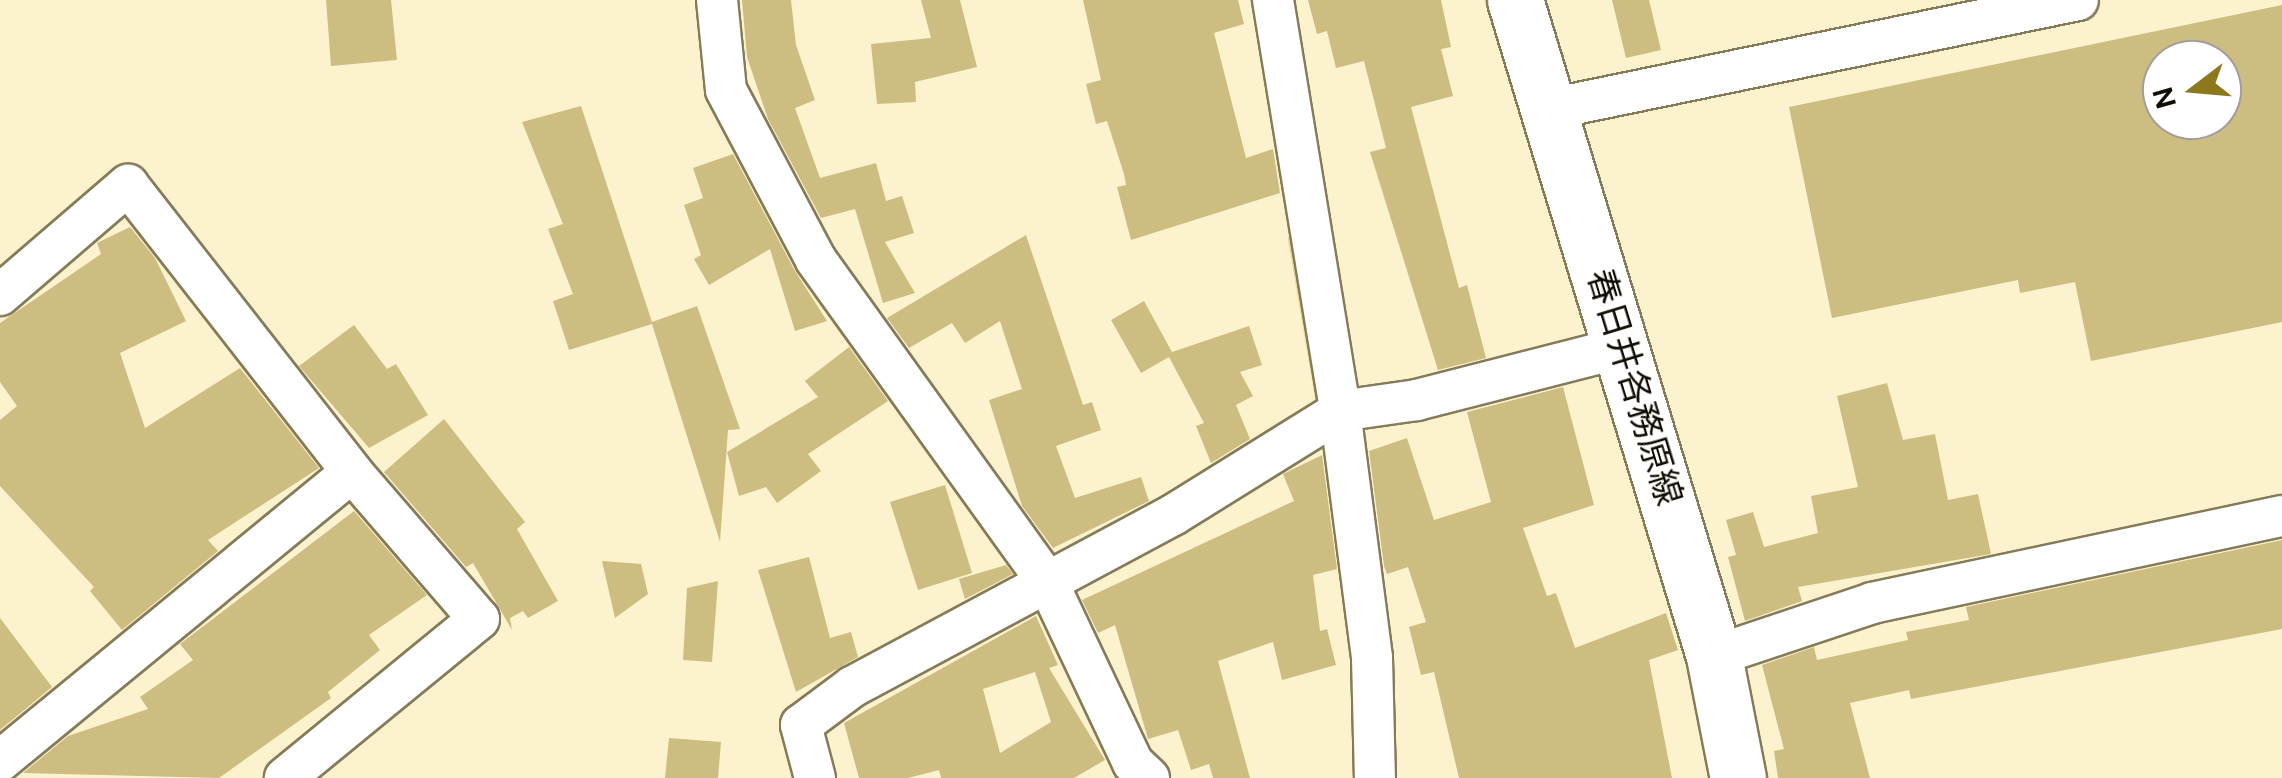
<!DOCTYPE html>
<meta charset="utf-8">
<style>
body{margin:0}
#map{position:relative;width:2282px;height:778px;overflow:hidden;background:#fdf2ce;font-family:"DM Sans","Noto Sans JP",sans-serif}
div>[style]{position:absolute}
.stream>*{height:11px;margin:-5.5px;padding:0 5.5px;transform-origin:5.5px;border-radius:5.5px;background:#e9d899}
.building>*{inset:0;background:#cebd80}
.roads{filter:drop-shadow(2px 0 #847b59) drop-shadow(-2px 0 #847b59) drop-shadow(0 2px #847b59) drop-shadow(0 -2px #847b59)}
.street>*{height:40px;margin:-20px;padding:0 20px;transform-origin:20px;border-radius:20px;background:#fff}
.primary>*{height:55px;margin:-27.5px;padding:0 27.5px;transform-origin:27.5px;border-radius:27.5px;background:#fff}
span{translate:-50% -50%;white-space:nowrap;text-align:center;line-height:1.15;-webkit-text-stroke:8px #fff;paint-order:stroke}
.street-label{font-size:35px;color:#100c02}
.north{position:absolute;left:2142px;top:40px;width:100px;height:100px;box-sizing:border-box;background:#fff;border:2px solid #9f9e9a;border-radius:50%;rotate:254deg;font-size:28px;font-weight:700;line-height:40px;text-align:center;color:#100c02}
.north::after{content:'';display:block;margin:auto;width:35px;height:45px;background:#8e781d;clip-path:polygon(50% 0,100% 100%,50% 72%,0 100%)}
</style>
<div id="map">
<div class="stream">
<div style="left:1293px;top:239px;width:171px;rotate:80.3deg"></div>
</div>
<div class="building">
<div style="clip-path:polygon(326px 0,391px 0,397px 60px,331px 66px)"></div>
<div style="clip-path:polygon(742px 0,791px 0,796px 45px,815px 100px,795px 108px,820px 178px,876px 163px,886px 201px,902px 196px,914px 233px,885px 242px,915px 293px,883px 303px,855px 209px,821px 218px,768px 119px,747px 57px)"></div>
<div style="clip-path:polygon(921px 0,960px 0,977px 67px,915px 82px,916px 102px,877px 104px,871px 44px,931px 38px)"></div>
<div style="clip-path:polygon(1083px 0,1238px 0,1244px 24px,1214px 33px,1246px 158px,1273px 149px,1280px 193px,1131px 240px,1117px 187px,1126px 185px,1124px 174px,1107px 121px,1096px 124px,1086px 84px,1101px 80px)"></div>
<div style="clip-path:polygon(1308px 0,1441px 0,1451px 47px,1441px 49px,1453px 96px,1411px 107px,1459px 288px,1467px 285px,1486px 358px,1438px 370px,1370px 152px,1386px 148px,1364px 61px,1336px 68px,1327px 31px,1317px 34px)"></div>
<div style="clip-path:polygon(1612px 0,1649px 0,1661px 50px,1626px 58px)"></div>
<div style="clip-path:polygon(evenodd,2282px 5px,2282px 322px,2091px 361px,2075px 282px,2020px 293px,2018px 280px,1832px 318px,1789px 107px,2282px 5px,2162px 60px,2222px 60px,2222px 120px,2162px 120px,2162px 60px)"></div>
<div style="clip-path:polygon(581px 106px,652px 322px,697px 306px,740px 429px,728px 430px,720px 542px,652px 324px,569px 350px,553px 301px,573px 294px,548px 229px,563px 224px,522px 122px)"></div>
<div style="clip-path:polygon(733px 154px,795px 271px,827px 321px,795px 331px,770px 249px,709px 285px,694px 259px,701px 255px,684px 205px,703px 198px,693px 168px)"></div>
<div style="clip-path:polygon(130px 227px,155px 258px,186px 321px,120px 353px,145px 428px,240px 368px,319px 468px,208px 540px,218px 551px,122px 630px,90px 591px,94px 587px,0 486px,0 420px,17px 406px,0 382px,0 323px,101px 254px,97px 243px)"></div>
<div style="clip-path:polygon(1026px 235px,1083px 405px,1092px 402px,1101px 430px,1056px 446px,1075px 498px,1141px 477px,1149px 501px,1053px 548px,1022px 506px,989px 400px,1022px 389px,1000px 321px,965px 343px,952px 323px,909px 348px,887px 318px)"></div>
<div style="clip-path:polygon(1144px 301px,1172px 352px,1249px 326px,1262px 365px,1240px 372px,1253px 396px,1236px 405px,1250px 439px,1211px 463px,1196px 426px,1204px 423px,1169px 357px,1141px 373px,1111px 320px)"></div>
<div style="clip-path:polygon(354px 325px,387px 369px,396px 364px,428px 415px,369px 448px,299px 366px)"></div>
<div style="clip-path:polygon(849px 347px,888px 401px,808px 454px,821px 471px,777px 503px,766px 487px,739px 496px,727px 452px,818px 397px,805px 381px)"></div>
<div style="clip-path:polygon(1887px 383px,1903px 440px,1935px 434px,1948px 500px,1978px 494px,1991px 554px,1798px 587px,1802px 601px,1745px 621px,1728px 557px,1736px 555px,1726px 520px,1753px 512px,1764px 547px,1818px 533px,1811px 496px,1858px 487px,1837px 396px)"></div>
<div style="clip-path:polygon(1563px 387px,1594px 505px,1523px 528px,1547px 596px,1556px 593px,1575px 648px,1666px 613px,1678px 650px,1649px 660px,1672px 778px,1459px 778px,1434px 672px,1421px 675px,1409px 627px,1426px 622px,1408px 567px,1387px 574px,1384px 566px,1369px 451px,1407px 438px,1434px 520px,1491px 502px,1467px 412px)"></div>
<div style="clip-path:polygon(444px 419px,525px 522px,517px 529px,558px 601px,528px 618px,523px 611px,510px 618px,512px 630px,473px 563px,466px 567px,384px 472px)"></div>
<div style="clip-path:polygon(1322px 455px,1337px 569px,1313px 575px,1320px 631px,1327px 629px,1336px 665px,1282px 680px,1273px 642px,1218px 661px,1250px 778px,1213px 778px,1209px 764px,1191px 770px,1178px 730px,1148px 739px,1115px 625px,1098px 633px,1082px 600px,1294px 501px,1283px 474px)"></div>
<div style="clip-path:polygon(945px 485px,972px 573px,918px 590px,890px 502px)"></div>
<div style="clip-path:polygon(354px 511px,427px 595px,369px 635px,380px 650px,328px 692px,331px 698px,219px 778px,23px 773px,68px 736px,148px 709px,140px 697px,193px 660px,180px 644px)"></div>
<div style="clip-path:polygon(2282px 540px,2282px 629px,1911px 699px,1909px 690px,1850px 703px,1870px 778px,1778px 778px,1774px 751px,1784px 749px,1762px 665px,1814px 647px,1817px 660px,1908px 640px,1906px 632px,1969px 620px,1966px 607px)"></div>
<div style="clip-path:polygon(809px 557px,830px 638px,851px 632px,858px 657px,796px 692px,758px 570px)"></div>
<div style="clip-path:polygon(602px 561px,641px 564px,648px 594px,615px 618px)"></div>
<div style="clip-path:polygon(1006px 565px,1013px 574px,965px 599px,959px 579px)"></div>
<div style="clip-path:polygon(718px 581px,712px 662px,683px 660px,687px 588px)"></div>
<div style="clip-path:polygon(evenodd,1036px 616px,1058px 665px,1049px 668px,1105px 760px,1074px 778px,941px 778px,939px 770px,908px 778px,859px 778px,844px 723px,1036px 616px,1035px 672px,1051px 722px,1000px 753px,983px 689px,1035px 672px)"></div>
<div style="clip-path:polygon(0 618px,52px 687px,0 730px)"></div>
<div style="clip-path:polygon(669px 738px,721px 742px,718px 778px,665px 778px)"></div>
</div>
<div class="roads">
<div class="street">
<div style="left:717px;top:0;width:90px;rotate:84.3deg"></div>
<div style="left:726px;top:90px;width:192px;rotate:62.1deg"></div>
<div style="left:816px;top:260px;width:395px;rotate:54.3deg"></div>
<div style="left:1047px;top:581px;width:201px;rotate:64.7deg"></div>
<div style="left:1133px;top:763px;width:22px;rotate:43deg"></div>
<div style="left:1273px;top:0;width:416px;rotate:80.7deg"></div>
<div style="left:1340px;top:411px;width:249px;rotate:82.6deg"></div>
<div style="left:1372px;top:658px;width:120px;rotate:88.6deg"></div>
<div style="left:1550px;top:109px;width:539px;rotate:-11.66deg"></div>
<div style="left:0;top:295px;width:169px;rotate:-40.7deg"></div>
<div style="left:128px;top:185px;width:364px;rotate:52deg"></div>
<div style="left:352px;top:472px;width:194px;rotate:49.2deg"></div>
<div style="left:479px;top:619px;width:251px;rotate:140.7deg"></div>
<div style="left:1714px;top:656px;width:167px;rotate:-18.5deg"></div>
<div style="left:1872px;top:603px;width:419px;rotate:-12deg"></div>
<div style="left:0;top:761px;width:455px;rotate:-39.4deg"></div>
<div style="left:815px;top:778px;width:55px;rotate:-104.8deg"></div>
<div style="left:801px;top:725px;width:64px;rotate:-36.7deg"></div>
<div style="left:852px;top:687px;width:364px;rotate:-28.2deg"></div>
<div style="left:1173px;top:515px;width:197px;rotate:-31.9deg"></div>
<div style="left:1340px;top:411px;width:78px;rotate:-8.1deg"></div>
<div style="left:1417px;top:400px;width:214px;rotate:-14.4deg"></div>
</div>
<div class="primary">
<div style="left:1515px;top:0;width:686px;rotate:73.12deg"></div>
<div style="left:1714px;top:656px;width:124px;rotate:78.9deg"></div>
</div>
</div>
<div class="street-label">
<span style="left:1635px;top:387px;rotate:73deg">春日井各務原線</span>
</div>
<div class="north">N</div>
</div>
